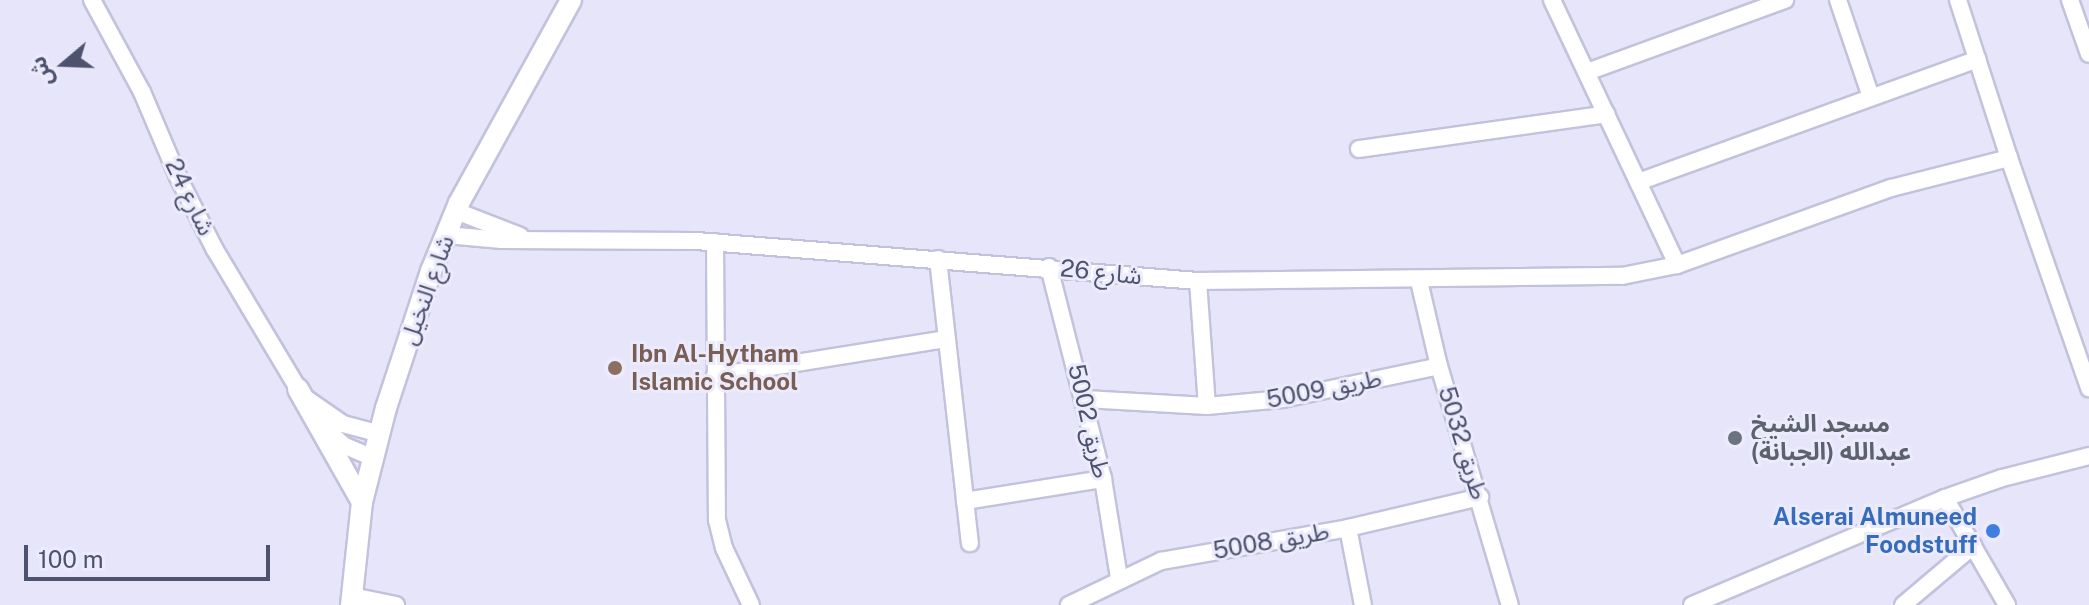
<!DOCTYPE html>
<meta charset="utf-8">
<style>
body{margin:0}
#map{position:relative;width:2089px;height:605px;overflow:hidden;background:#e7e5f9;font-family:"Public Sans","Noto Sans Arabic",sans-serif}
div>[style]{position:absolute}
.roads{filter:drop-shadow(2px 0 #c2c2dc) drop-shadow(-2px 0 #c2c2dc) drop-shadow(0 2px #c2c2dc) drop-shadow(0 -2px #c2c2dc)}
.minor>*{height:16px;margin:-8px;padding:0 8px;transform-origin:8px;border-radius:8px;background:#fff}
.tertiary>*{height:20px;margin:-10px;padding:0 10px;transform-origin:10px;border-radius:10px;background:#fff}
.dots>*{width:22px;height:22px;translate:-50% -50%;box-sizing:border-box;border:4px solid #ecebfc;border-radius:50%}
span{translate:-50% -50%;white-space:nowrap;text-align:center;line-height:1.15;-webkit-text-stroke:6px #ecebfc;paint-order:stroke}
.street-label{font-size:24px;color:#4d526f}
.education-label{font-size:24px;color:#785e54;font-weight:700}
.left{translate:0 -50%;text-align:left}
.worship-label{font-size:24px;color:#5b616d;font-weight:700}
.shop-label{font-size:24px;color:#366cbe;font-weight:700}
.right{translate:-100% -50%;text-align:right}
.north{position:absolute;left:24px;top:24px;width:80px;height:80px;-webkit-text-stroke:6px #ecebfc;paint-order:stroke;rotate:251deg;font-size:22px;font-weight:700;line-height:32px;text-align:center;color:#4d526f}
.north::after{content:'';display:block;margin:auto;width:28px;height:36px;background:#4d526f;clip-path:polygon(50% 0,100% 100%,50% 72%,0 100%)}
.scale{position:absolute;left:24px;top:545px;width:246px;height:36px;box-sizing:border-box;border:4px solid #4d526f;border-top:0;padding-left:10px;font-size:24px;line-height:28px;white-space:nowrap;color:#4d526f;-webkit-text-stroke:6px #ecebfc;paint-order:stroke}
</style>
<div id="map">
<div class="roads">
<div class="minor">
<div style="left:92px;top:0;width:105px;rotate:61.5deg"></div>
<div style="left:142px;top:92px;width:92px;rotate:67deg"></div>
<div style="left:178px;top:177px;width:80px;rotate:63.1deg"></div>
<div style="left:214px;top:248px;width:174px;rotate:59.1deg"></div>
<div style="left:1552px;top:0;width:293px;rotate:64.7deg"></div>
<div style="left:1838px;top:0;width:102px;rotate:71.2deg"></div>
<div style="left:1958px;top:0;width:166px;rotate:72.1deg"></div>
<div style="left:2009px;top:158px;width:244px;rotate:70.8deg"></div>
<div style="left:2070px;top:0;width:57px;rotate:70.6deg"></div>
<div style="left:1587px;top:72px;width:211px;rotate:-20deg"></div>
<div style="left:1359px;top:149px;width:250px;rotate:-8deg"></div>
<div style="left:1638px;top:182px;width:361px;rotate:-19.9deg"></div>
<div style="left:456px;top:211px;width:69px;rotate:21.3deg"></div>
<div style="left:446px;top:235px;width:56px;rotate:5.1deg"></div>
<div style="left:502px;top:240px;width:194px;rotate:0.3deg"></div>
<div style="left:696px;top:241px;width:504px;rotate:4.56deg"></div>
<div style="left:1198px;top:281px;width:424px;rotate:-0.7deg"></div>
<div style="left:1622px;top:276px;width:56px;rotate:-11.3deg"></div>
<div style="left:1677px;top:265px;width:227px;rotate:-19.8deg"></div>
<div style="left:1891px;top:188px;width:122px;rotate:-14.3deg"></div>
<div style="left:715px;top:242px;width:278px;rotate:89.6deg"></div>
<div style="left:717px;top:520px;width:29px;rotate:76deg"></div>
<div style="left:724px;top:548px;width:63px;rotate:64.7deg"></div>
<div style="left:938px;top:259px;width:286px;rotate:83.6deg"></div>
<div style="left:1049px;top:267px;width:219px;rotate:75.7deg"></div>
<div style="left:1103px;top:479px;width:100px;rotate:80.8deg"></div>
<div style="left:1198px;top:281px;width:125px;rotate:85.9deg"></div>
<div style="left:1419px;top:281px;width:87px;rotate:76.8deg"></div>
<div style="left:1439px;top:366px;width:249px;rotate:73.5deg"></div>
<div style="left:715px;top:376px;width:233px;rotate:-9.1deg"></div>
<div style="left:307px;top:399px;width:44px;rotate:34.8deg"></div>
<div style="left:343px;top:424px;width:38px;rotate:15deg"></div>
<div style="left:1085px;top:399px;width:122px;rotate:3.3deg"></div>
<div style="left:1207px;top:406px;width:76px;rotate:-5.3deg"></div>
<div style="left:1283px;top:399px;width:159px;rotate:-11.9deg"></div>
<div style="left:326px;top:429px;width:23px;rotate:43deg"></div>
<div style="left:343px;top:445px;width:34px;rotate:23deg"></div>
<div style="left:1945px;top:498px;width:124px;rotate:59.9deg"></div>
<div style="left:965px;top:501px;width:140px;rotate:-9.1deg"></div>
<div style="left:1348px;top:528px;width:78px;rotate:79deg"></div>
<div style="left:352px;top:596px;width:45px;rotate:11.6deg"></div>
<div style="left:1069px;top:605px;width:102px;rotate:-25.6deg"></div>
<div style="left:1161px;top:561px;width:190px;rotate:-10deg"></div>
<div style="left:1348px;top:528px;width:136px;rotate:-13.2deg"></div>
<div style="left:1692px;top:605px;width:275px;rotate:-22.9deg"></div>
<div style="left:1945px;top:498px;width:60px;rotate:-19.3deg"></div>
<div style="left:2002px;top:478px;width:90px;rotate:-14.2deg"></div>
<div style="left:1903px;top:605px;width:92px;rotate:-40.1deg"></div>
</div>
<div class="tertiary">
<div style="left:298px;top:389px;width:130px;rotate:60.5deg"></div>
<div style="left:351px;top:605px;width:104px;rotate:-83.9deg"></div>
<div style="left:362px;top:502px;width:97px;rotate:-75.7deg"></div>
<div style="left:386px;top:408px;width:144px;rotate:-71.8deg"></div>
<div style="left:431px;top:271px;width:74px;rotate:-67.6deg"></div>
<div style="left:459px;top:203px;width:232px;rotate:-61.1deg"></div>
</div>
</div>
<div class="dots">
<div style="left:615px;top:368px;background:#8d6e63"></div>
<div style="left:1735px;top:438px;background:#6b7280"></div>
<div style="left:1993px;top:531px;background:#3f7fe0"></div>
</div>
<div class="street-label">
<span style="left:190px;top:197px;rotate:64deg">شارع 24</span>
<span style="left:1101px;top:272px;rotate:6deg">شارع 26</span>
<span style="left:427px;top:290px;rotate:-70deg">شارع النخيل</span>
<span style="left:1324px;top:389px;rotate:-11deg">طريق 5009</span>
<span style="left:1089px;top:421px;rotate:77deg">طريق 5002</span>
<span style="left:1463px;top:443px;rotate:73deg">طريق 5032</span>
<span style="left:1271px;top:541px;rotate:-10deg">طريق 5008</span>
</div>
<div class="education-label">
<span class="left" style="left:631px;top:368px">Ibn Al-Hytham<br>Islamic School</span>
</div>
<div class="worship-label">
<span class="left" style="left:1751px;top:438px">مسجد الشيخ<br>عبدالله (الجبانة)</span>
</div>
<div class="shop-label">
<span class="right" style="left:1977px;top:531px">Alserai Almuneed<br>Foodstuff</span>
</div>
<div class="north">ش</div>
<div class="scale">100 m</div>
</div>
